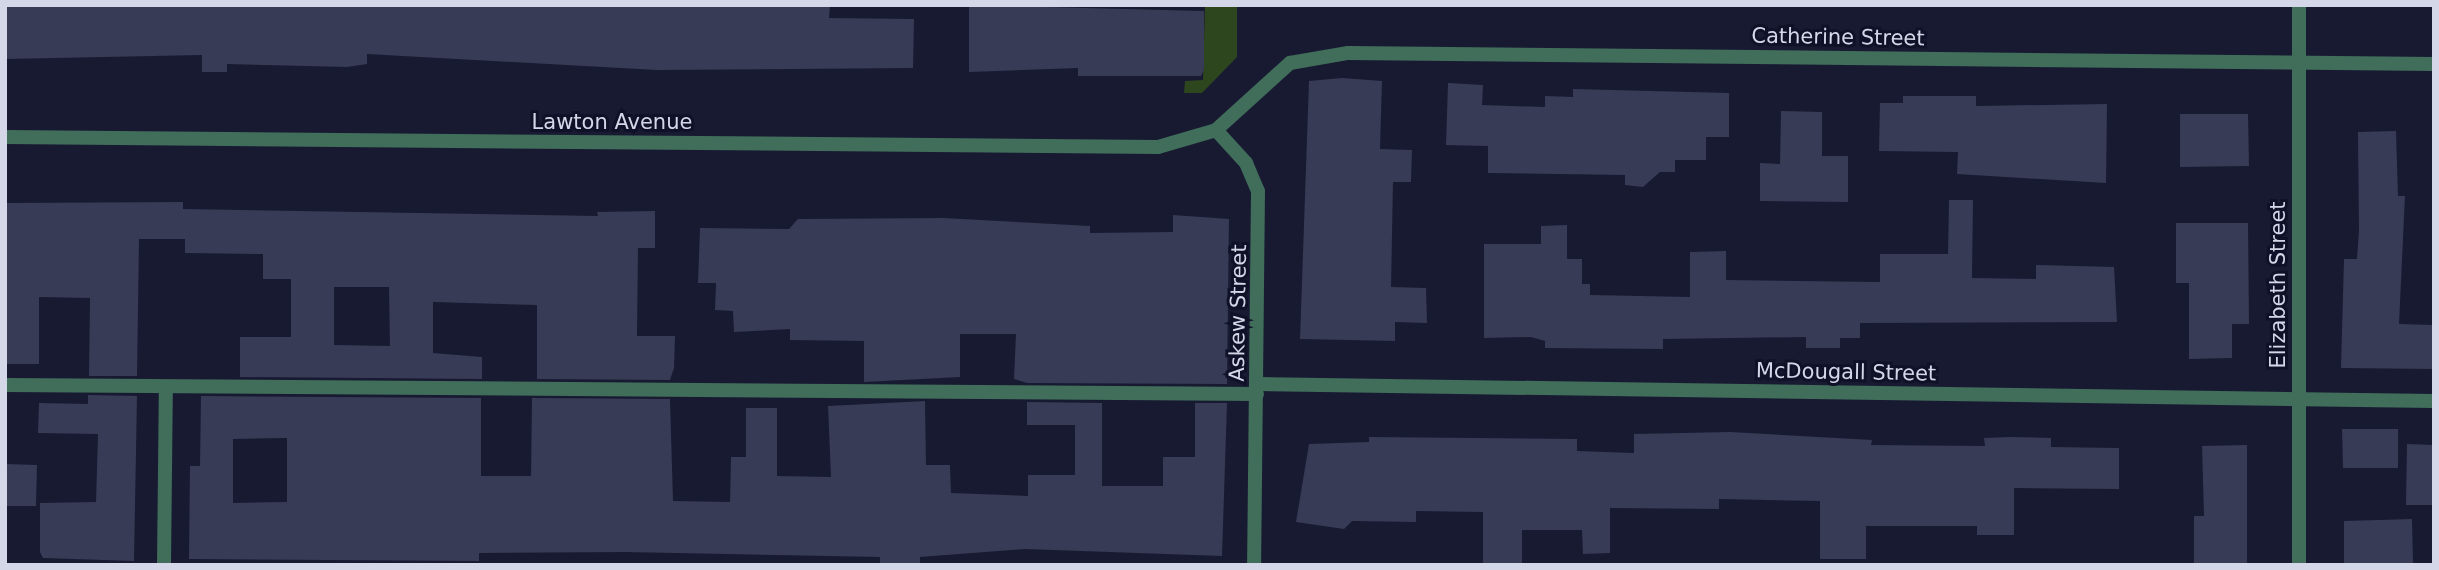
<!DOCTYPE html>
<style>
body{margin:0}
#map{position:relative;width:2439px;height:570px;overflow:hidden;background:#181a32;font-family:"DejaVu Sans",sans-serif}
div>[style]{position:absolute}
.green>*{inset:0;background:#2e461d}
.building>*{inset:0;background:#373b55}
.service>*{height:14px;margin:-7px;padding:0 7px;transform-origin:7px;border-radius:7px;background:#406e5a}
.minor>*{height:14px;margin:-7px;padding:0 7px;transform-origin:7px;border-radius:7px;background:#406e5a}
.tertiary>*{height:14px;margin:-7px;padding:0 7px;transform-origin:7px;border-radius:7px;background:#406e5a}
span{translate:-50% -50%;white-space:nowrap;text-align:center;line-height:1.15;-webkit-text-stroke:6px #0f1128;paint-order:stroke}
.street-label{font-size:21px;color:#d4d7e8}
.frame{position:absolute;inset:0;border:7px solid #d4d7e8;pointer-events:none}
</style>
<div id="map">
<div class="green">
<div style="clip-path:polygon(1205px 5px,1237px 5px,1237px 57px,1202px 93px,1184px 93px,1185px 81px,1203px 80px)"></div>
</div>
<div class="building">
<div style="clip-path:polygon(5px 5px,830px 5px,829px 18px,914px 19px,913px 68px,657px 70px,367px 54px,367px 64px,347px 67px,227px 64px,227px 72px,202px 72px,202px 55px,5px 59px)"></div>
<div style="clip-path:polygon(969px 5px,1204px 11px,1204px 70px,1201px 76px,1078px 76px,1078px 68px,969px 72px)"></div>
<div style="clip-path:polygon(1342px 78px,1382px 81px,1380px 149px,1412px 150px,1411px 182px,1393px 182px,1391px 287px,1426px 288px,1427px 323px,1395px 322px,1395px 341px,1300px 339px,1309px 81px)"></div>
<div style="clip-path:polygon(1448px 83px,1483px 85px,1482px 105px,1545px 107px,1545px 96px,1573px 97px,1573px 89px,1729px 93px,1729px 137px,1706px 137px,1706px 160px,1675px 160px,1675px 172px,1660px 172px,1643px 187px,1625px 185px,1625px 175px,1488px 173px,1488px 146px,1446px 145px)"></div>
<div style="clip-path:polygon(1903px 96px,1976px 96px,1976px 106px,2107px 104px,2106px 183px,1957px 174px,1958px 152px,1879px 151px,1880px 103px,1903px 103px)"></div>
<div style="clip-path:polygon(1781px 111px,1822px 112px,1822px 156px,1848px 156px,1848px 202px,1760px 201px,1760px 163px,1780px 164px)"></div>
<div style="clip-path:polygon(2180px 114px,2248px 114px,2249px 166px,2180px 167px)"></div>
<div style="clip-path:polygon(2396px 131px,2398px 196px,2405px 196px,2399px 324px,2434px 325px,2434px 369px,2341px 368px,2344px 259px,2357px 259px,2359px 231px,2358px 132px)"></div>
<div style="clip-path:polygon(1949px 200px,1973px 200px,1972px 278px,2036px 279px,2036px 265px,2114px 267px,2117px 322px,1860px 323px,1860px 338px,1840px 338px,1840px 348px,1806px 348px,1806px 337px,1663px 339px,1663px 349px,1545px 348px,1545px 341px,1531px 337px,1484px 338px,1484px 244px,1541px 244px,1541px 226px,1567px 225px,1567px 259px,1582px 259px,1582px 284px,1590px 284px,1590px 295px,1690px 297px,1690px 252px,1726px 251px,1726px 280px,1880px 282px,1880px 254px,1948px 254px)"></div>
<div style="clip-path:polygon(evenodd,183px 202px,183px 209px,598px 216px,597px 212px,655px 211px,655px 248px,638px 248px,637px 336px,675px 336px,674px 368px,670px 380px,537px 379px,537px 305px,433px 302px,433px 353px,482px 357px,482px 379px,240px 377px,240px 337px,291px 337px,291px 279px,263px 279px,263px 254px,185px 253px,185px 239px,139px 239px,137px 376px,89px 376px,90px 298px,39px 297px,39px 364px,5px 364px,5px 203px,183px 202px,334px 287px,389px 287px,390px 346px,334px 345px,334px 287px)"></div>
<div style="clip-path:polygon(1173px 215px,1229px 219px,1227px 384px,1027px 383px,1014px 379px,1016px 334px,960px 334px,960px 377px,864px 382px,864px 341px,790px 340px,790px 329px,734px 332px,733px 311px,715px 310px,716px 283px,698px 283px,700px 228px,789px 229px,798px 219px,943px 218px,1090px 226px,1090px 233px,1173px 232px)"></div>
<div style="clip-path:polygon(2176px 223px,2248px 223px,2249px 324px,2232px 324px,2232px 358px,2189px 359px,2189px 283px,2176px 283px)"></div>
<div style="clip-path:polygon(88px 395px,137px 396px,134px 561px,43px 558px,40px 552px,40px 503px,96px 502px,98px 434px,38px 433px,39px 403px,88px 404px)"></div>
<div style="clip-path:polygon(evenodd,201px 396px,481px 398px,481px 476px,531px 476px,532px 398px,670px 399px,673px 501px,730px 502px,731px 457px,746px 457px,746px 408px,777px 408px,777px 476px,831px 477px,828px 406px,925px 401px,926px 465px,950px 465px,951px 493px,1028px 496px,1028px 475px,1075px 475px,1075px 425px,1027px 425px,1027px 402px,1102px 403px,1102px 486px,1163px 486px,1163px 457px,1195px 457px,1195px 403px,1227px 403px,1222px 556px,1025px 549px,920px 557px,920px 564px,880px 564px,880px 557px,625px 552px,479px 553px,479px 561px,189px 559px,190px 466px,200px 466px,201px 396px,287px 438px,287px 502px,233px 503px,233px 439px,287px 438px)"></div>
<div style="clip-path:polygon(2342px 429px,2398px 429px,2398px 468px,2343px 468px)"></div>
<div style="clip-path:polygon(1730px 432px,1872px 440px,1871px 445px,1985px 446px,1984px 438px,2010px 437px,2051px 438px,2051px 447px,2119px 448px,2119px 489px,2014px 488px,2014px 535px,1977px 535px,1977px 526px,1866px 526px,1866px 559px,1820px 559px,1820px 501px,1719px 499px,1719px 509px,1610px 508px,1610px 553px,1583px 554px,1582px 530px,1522px 530px,1522px 565px,1483px 565px,1483px 512px,1416px 511px,1416px 522px,1352px 521px,1344px 529px,1296px 522px,1309px 444px,1369px 442px,1369px 437px,1577px 439px,1577px 451px,1634px 453px,1634px 434px)"></div>
<div style="clip-path:polygon(2407px 444px,2434px 445px,2434px 505px,2406px 505px)"></div>
<div style="clip-path:polygon(2247px 445px,2247px 563px,2194px 563px,2194px 516px,2204px 516px,2202px 446px)"></div>
<div style="clip-path:polygon(5px 464px,37px 465px,36px 506px,5px 506px)"></div>
<div style="clip-path:polygon(2412px 519px,2413px 563px,2344px 564px,2344px 521px)"></div>
</div>
<div class="service">
<div style="left:5px;top:385px;width:1252px;rotate:0.41deg"></div>
<div style="left:164px;top:565px;width:178px;rotate:-89.4deg"></div>
</div>
<div class="minor">
<div style="left:1216px;top:130px;width:45px;rotate:47.7deg"></div>
<div style="left:1246px;top:163px;width:30px;rotate:67deg"></div>
<div style="left:1258px;top:191px;width:374px;rotate:90.6deg"></div>
<div style="left:5px;top:137px;width:1153px;rotate:0.5deg"></div>
<div style="left:1158px;top:147px;width:60px;rotate:-16.3deg"></div>
<div style="left:1216px;top:130px;width:100px;rotate:-42.2deg"></div>
<div style="left:1290px;top:63px;width:59px;rotate:-9.8deg"></div>
<div style="left:1348px;top:53px;width:1086px;rotate:0.58deg"></div>
<div style="left:1258px;top:384px;width:1176px;rotate:0.83deg"></div>
</div>
<div class="tertiary">
<div style="left:2299px;top:565px;width:560px;rotate:-90deg"></div>
</div>
<div class="street-label">
<span style="left:1838px;top:37px;rotate:1deg">Catherine Street</span>
<span style="left:612px;top:122px">Lawton Avenue</span>
<span style="left:2278px;top:285px;rotate:-90deg">Elizabeth Street</span>
<span style="left:1238px;top:313px;rotate:-89deg">Askew Street</span>
<span style="left:1846px;top:372px;rotate:1deg">McDougall Street</span>
</div>
<div class="frame"></div>
</div>
